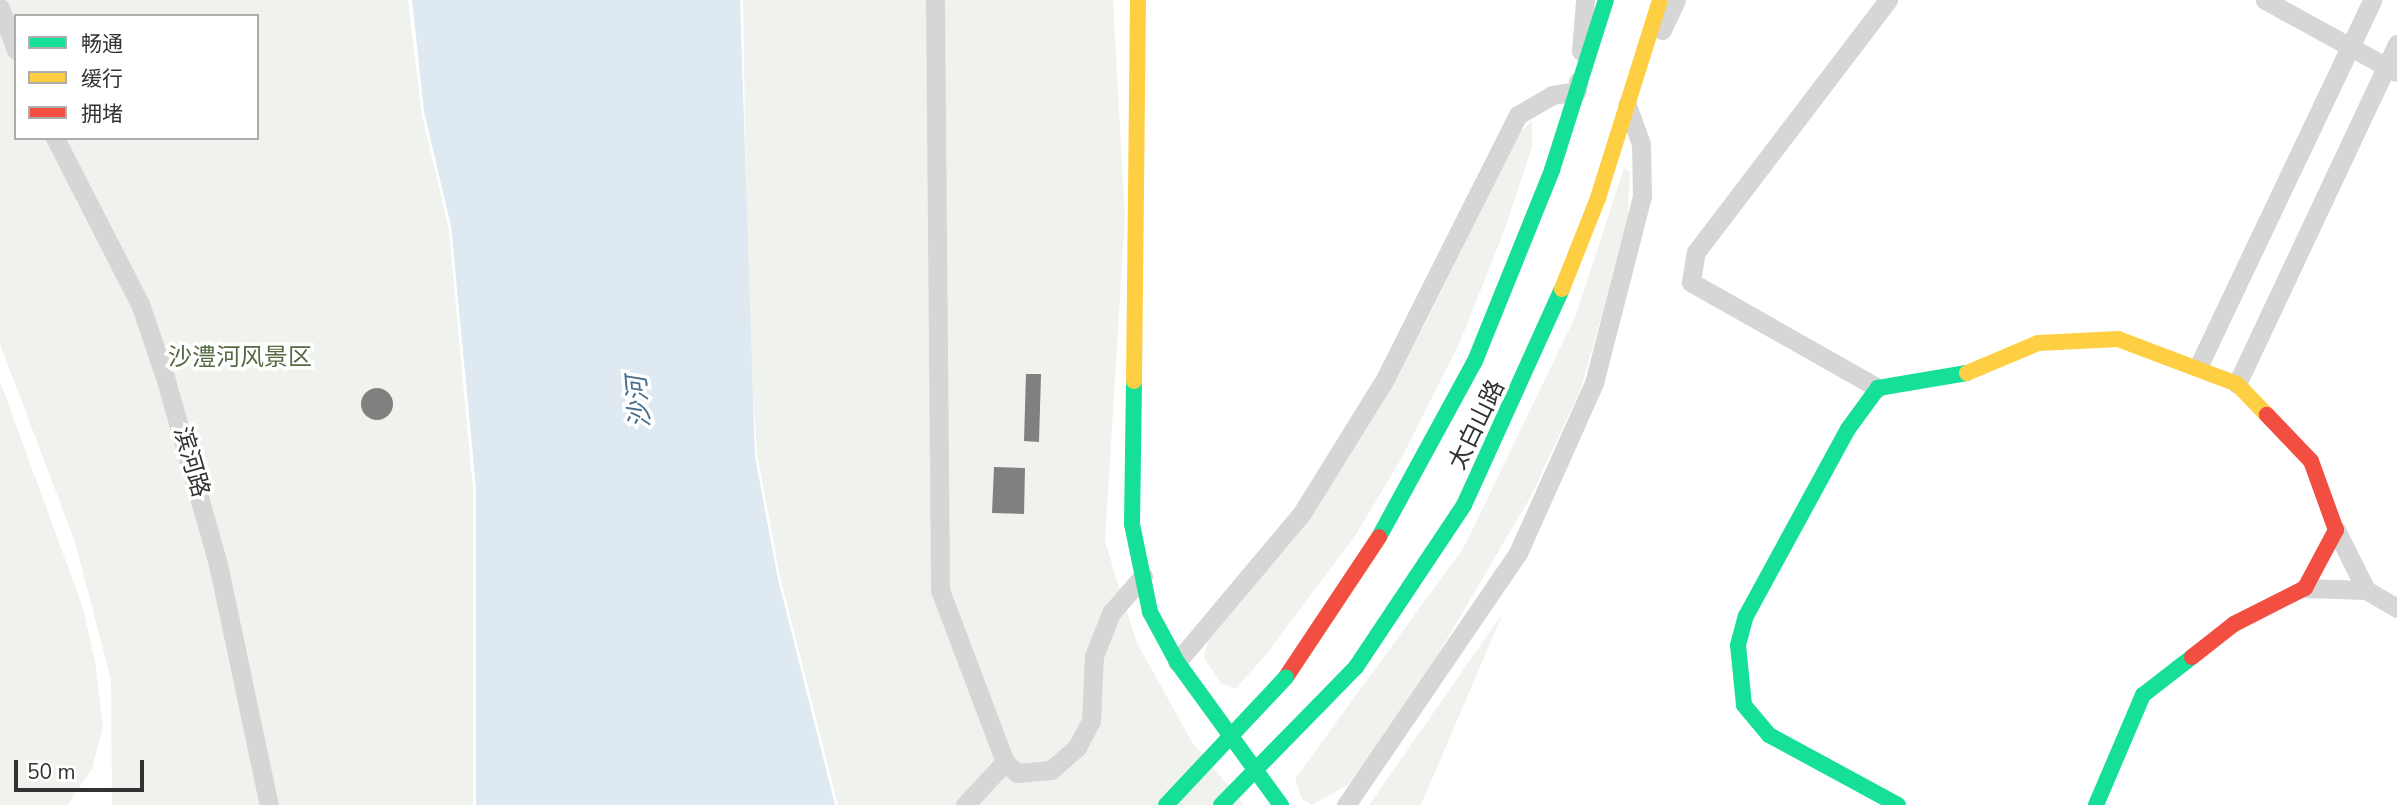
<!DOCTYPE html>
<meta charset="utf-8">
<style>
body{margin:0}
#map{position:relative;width:2397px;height:805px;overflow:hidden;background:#fff;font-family:"Nunito Sans","Noto Sans SC",sans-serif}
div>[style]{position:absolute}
.green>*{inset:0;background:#f0f3ed}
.water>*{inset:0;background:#dee9f1}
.building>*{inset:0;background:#808080}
.round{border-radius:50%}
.street>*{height:19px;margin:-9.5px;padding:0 9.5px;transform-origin:9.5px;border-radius:9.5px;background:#d6d6d6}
.fast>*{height:16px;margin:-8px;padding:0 8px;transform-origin:8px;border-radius:8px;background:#16e098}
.slow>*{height:16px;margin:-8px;padding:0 8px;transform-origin:8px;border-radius:8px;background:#ffcf43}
.jam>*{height:16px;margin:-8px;padding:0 8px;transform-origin:8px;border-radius:8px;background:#f24e42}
.fast-bridge>*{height:16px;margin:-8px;padding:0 8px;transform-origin:8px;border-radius:8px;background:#16e098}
span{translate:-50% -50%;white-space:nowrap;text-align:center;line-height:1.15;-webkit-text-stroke:7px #fff;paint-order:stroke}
.park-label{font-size:24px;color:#536a42}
.street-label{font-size:24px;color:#323232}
.water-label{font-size:26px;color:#466f8e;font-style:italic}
.legend{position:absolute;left:14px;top:14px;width:245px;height:126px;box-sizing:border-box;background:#fff;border:2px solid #adadad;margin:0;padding:9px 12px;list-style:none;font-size:21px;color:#323232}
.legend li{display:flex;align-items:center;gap:14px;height:35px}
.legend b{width:35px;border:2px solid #adadad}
.scale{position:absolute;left:14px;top:760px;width:130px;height:32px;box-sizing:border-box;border:4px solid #323232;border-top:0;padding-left:9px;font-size:21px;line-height:24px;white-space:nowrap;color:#323232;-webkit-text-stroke:5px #fff;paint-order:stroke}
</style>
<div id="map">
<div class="green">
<div style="clip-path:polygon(evenodd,0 0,408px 0,422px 115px,449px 229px,473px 490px,473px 805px,112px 805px,111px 680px,75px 542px,0 344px,0 0,16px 16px,257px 16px,257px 138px,16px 138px,16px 16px)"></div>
<div style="clip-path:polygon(743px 0,1113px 0,1125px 217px,1105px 542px,1137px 643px,1192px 742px,1244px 805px,838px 805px,780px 577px,757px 454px,748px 314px)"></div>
<div style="clip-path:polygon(1532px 121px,1532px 147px,1503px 234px,1460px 342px,1400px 461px,1355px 536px,1265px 656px,1235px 689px,1221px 683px,1204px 658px,1208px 640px,1316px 510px,1424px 326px,1518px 134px)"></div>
<div style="clip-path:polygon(1624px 168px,1630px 172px,1628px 214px,1601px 318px,1580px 391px,1531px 496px,1417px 690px,1349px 784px,1312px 805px,1302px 799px,1295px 779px,1464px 547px,1576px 315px)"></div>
<div style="clip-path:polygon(0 381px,83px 608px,95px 662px,103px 726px,92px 769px,67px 805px,0 805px)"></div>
<div style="clip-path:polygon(1503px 613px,1421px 805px,1369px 805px)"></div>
</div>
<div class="water">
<div style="clip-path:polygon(412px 0,740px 0,755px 457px,778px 579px,835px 805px,476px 805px,476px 488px,451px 226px,424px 112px)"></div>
</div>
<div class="building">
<div style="clip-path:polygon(1026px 374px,1041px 374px,1039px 442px,1024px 441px)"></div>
<div class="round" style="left:361px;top:388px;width:32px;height:32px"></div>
<div style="clip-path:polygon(994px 467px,1025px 468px,1024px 514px,992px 513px)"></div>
</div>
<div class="street">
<div style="left:935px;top:0;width:590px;rotate:89.51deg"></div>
<div style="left:940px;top:590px;width:184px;rotate:69.3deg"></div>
<div style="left:1005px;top:762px;width:16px;rotate:43deg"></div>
<div style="left:1017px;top:773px;width:34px;rotate:-5deg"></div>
<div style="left:1051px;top:770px;width:35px;rotate:-41deg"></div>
<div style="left:1077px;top:747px;width:30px;rotate:-62deg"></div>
<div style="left:1091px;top:721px;width:65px;rotate:-87.4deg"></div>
<div style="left:1094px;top:656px;width:46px;rotate:-68.4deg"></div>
<div style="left:1111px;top:613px;width:49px;rotate:-49.1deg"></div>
<div style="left:2265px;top:0;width:149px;rotate:28.8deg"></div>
<div style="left:0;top:8px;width:45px;rotate:69.1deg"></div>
<div style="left:1662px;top:30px;width:33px;rotate:-65deg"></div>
<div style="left:1581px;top:51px;width:51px;rotate:-85.5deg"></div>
<div style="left:55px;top:138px;width:186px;rotate:62.9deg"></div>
<div style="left:140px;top:304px;width:77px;rotate:71.1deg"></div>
<div style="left:165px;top:377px;width:194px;rotate:74.2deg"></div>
<div style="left:218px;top:564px;width:246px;rotate:78.1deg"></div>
<div style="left:2199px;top:365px;width:404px;rotate:-64.6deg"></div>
<div style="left:2237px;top:384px;width:376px;rotate:-64.8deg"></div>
<div style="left:1878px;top:388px;width:215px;rotate:-150.5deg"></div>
<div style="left:1691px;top:282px;width:30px;rotate:-81deg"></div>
<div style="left:1696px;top:252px;width:317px;rotate:-52.7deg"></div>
<div style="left:2336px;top:530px;width:67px;rotate:63.4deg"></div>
<div style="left:2366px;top:590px;width:36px;rotate:30deg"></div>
<div style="left:2305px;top:588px;width:61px;rotate:1.9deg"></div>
<div style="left:1177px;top:662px;width:194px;rotate:-50deg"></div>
<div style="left:1302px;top:513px;width:155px;rotate:-58.2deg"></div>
<div style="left:1384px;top:381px;width:298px;rotate:-63.3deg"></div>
<div style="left:1518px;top:115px;width:39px;rotate:-30deg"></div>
<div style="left:1552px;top:95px;width:25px;rotate:-9deg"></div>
<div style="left:1577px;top:91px;width:10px;rotate:-84deg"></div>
<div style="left:965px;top:805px;width:59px;rotate:-47.1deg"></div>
<div style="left:1346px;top:805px;width:305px;rotate:-55.7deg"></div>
<div style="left:1518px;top:553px;width:186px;rotate:-65.9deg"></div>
<div style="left:1594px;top:383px;width:193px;rotate:-75.6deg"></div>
<div style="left:1642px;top:196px;width:52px;rotate:-91.1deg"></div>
<div style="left:1641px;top:144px;width:41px;rotate:-109.7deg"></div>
</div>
<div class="fast">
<div style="left:1134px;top:381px;width:143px;rotate:90.8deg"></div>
<div style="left:1132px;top:524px;width:90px;rotate:78.4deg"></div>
<div style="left:1150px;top:612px;width:57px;rotate:61.6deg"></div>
<div style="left:1177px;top:662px;width:177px;rotate:54deg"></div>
<div style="left:1379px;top:537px;width:200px;rotate:-61.4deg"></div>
<div style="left:1475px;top:361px;width:206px;rotate:-68deg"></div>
<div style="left:1552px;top:170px;width:178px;rotate:-72.4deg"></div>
<div style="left:1319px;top:705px;width:53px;rotate:-45.8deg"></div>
<div style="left:1356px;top:667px;width:195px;rotate:-56.3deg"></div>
<div style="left:1464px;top:505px;width:237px;rotate:-65.6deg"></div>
<div style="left:1898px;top:805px;width:147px;rotate:-151.5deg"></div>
<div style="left:1769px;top:735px;width:39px;rotate:-130deg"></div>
<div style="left:1744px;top:705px;width:60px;rotate:-95.7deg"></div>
<div style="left:1738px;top:645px;width:30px;rotate:-75deg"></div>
<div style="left:1746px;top:616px;width:213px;rotate:-61.4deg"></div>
<div style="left:1848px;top:429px;width:51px;rotate:-53.8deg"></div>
<div style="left:1878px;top:388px;width:90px;rotate:-9.6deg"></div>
<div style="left:2096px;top:805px;width:120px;rotate:-66.9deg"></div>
<div style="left:2143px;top:695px;width:62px;rotate:-37.8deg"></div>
</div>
<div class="slow">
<div style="left:1562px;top:289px;width:98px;rotate:-68.4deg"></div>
<div style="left:1598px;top:198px;width:207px;rotate:-72.6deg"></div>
<div style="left:1967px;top:373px;width:77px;rotate:-22.9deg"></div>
<div style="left:2038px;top:343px;width:80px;rotate:-2.9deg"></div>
<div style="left:2118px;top:339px;width:127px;rotate:20.7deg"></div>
<div style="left:2237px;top:384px;width:43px;rotate:45.9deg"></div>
<div style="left:1134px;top:381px;width:381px;rotate:-89.4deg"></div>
</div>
<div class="jam">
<div style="left:2192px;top:657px;width:53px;rotate:-38.2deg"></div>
<div style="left:2234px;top:624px;width:80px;rotate:-26.9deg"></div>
<div style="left:2305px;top:588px;width:66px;rotate:-61.9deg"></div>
<div style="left:2336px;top:530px;width:73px;rotate:-109.9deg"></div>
<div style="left:2311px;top:461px;width:64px;rotate:-133.7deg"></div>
<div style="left:1286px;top:677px;width:168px;rotate:-56.4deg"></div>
</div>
<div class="fast-bridge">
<div style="left:1166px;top:805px;width:175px;rotate:-46.8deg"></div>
<div style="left:1221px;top:805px;width:140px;rotate:-45.6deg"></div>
</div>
<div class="park-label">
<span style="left:240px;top:358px">沙澧河风景区</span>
</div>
<div class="street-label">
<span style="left:1477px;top:425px;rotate:-64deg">太白山路</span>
<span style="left:191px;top:462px;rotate:74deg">滨河路</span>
</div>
<div class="water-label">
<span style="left:639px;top:402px;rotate:-95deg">沙河</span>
</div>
<ul class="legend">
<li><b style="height:9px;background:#16e098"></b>畅通</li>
<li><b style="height:9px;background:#ffcf43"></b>缓行</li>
<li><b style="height:9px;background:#f24e42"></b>拥堵</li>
</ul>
<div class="scale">50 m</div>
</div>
